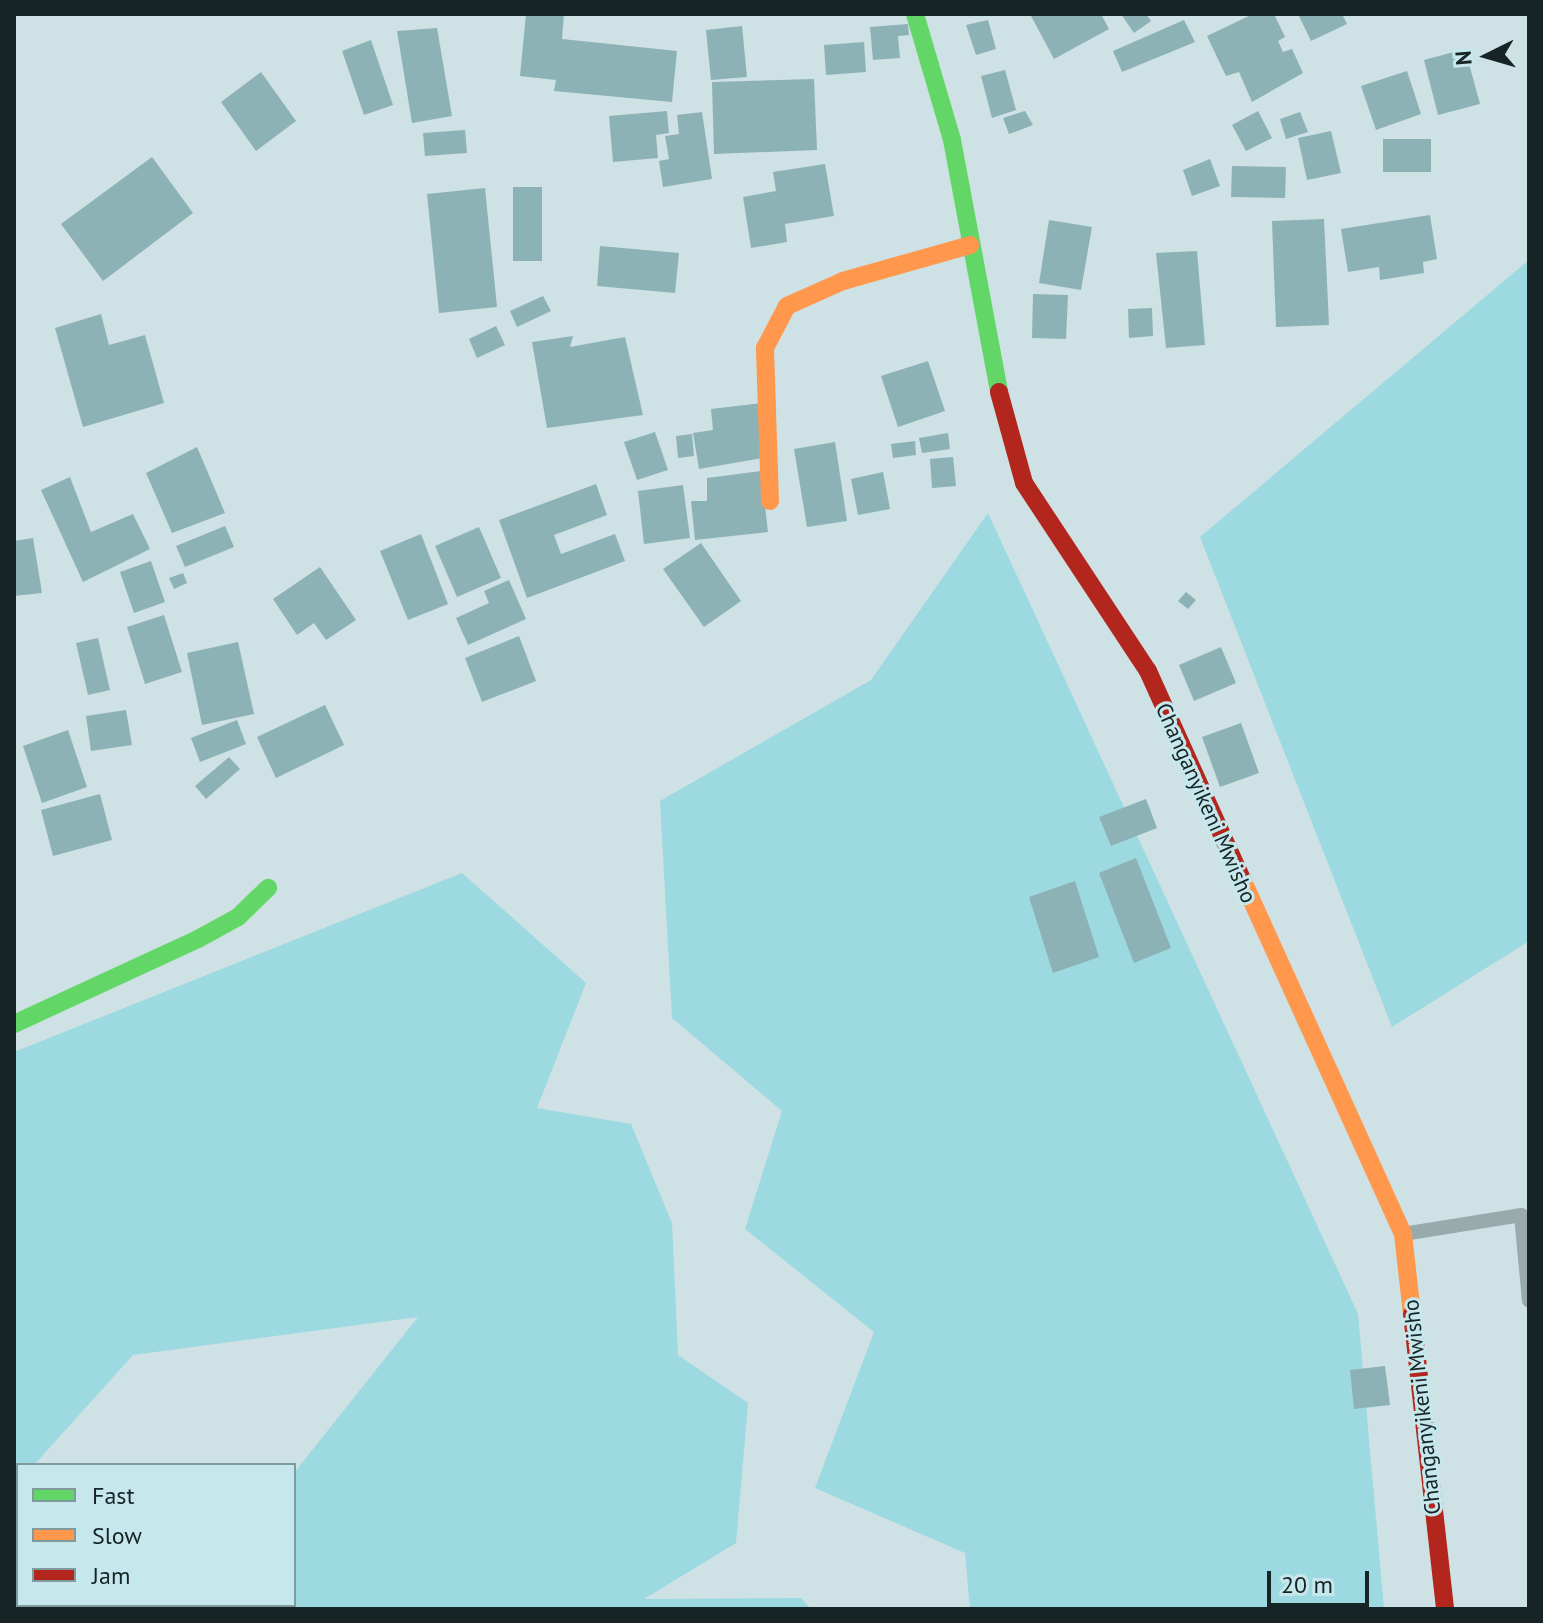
<!DOCTYPE html>
<style>
body{margin:0}
#map{position:relative;width:1543px;height:1623px;overflow:hidden;background:#cee1e4;font-family:"PT Sans",sans-serif}
div>[style]{position:absolute}
.green>*{inset:0;background:#9cd9e1}
.building>*{inset:0;background:#8db2b6}
.lane>*{height:14px;margin:-7px;padding:0 7px;transform-origin:7px;border-radius:7px;background:#99aaad}
.fast>*{height:18px;margin:-9px;padding:0 9px;transform-origin:9px;border-radius:9px;background:#63d668}
.slow>*{height:18px;margin:-9px;padding:0 9px;transform-origin:9px;border-radius:9px;background:#ff974d}
.jam>*{height:18px;margin:-9px;padding:0 9px;transform-origin:9px;border-radius:9px;background:#b3261e}
span{translate:-50% -50%;white-space:nowrap;text-align:center;line-height:1.15;-webkit-text-stroke:6px #c6e8ec;paint-order:stroke}
.street-label{font-size:22px;color:#172426}
.frame{position:absolute;inset:0;border:16px solid #172426;pointer-events:none}
.legend{position:absolute;left:16px;top:1463px;width:280px;height:144px;box-sizing:border-box;background:#c6e8ec;border:2px solid #809a9d;margin:0;padding:10px 14px;list-style:none;font-size:24px;color:#172426}
.legend li{display:flex;align-items:center;gap:16px;height:40px}
.legend b{width:40px;border:2px solid #809a9d}
.north{position:absolute;left:1447px;top:16px;width:80px;height:80px;-webkit-text-stroke:6px #c6e8ec;paint-order:stroke;rotate:265deg;font-size:22px;font-weight:700;line-height:32px;text-align:center;color:#172426}
.north::after{content:'';display:block;margin:auto;width:28px;height:36px;background:#172426;clip-path:polygon(50% 0,100% 100%,50% 72%,0 100%)}
.scale{position:absolute;left:1267px;top:1571px;width:102px;height:36px;box-sizing:border-box;border:4px solid #172426;border-top:0;padding-left:10px;font-size:24px;line-height:28px;white-space:nowrap;color:#172426;-webkit-text-stroke:6px #c6e8ec;paint-order:stroke}
</style>
<div id="map">
<div class="green">
<div style="clip-path:polygon(1529px 260px,1529px 941px,1392px 1027px,1200px 537px)"></div>
<div style="clip-path:polygon(988px 513px,1358px 1314px,1384px 1609px,970px 1609px,965px 1553px,815px 1488px,874px 1332px,745px 1229px,782px 1111px,672px 1018px,660px 801px,871px 680px)"></div>
<div style="clip-path:polygon(462px 873px,586px 983px,537px 1108px,631px 1124px,672px 1223px,678px 1355px,748px 1403px,736px 1543px,644px 1599px,801px 1598px,811px 1609px,131px 1609px,294px 1605px,294px 1473px,418px 1317px,133px 1355px,34px 1465px,18px 1465px,14px 1488px,14px 1052px)"></div>
</div>
<div class="building">
<div style="clip-path:polygon(526px 14px,564px 14px,562px 39px,677px 51px,672px 102px,554px 91px,556px 80px,520px 76px)"></div>
<div style="clip-path:polygon(1030px 14px,1101px 14px,1109px 29px,1054px 59px)"></div>
<div style="clip-path:polygon(1121px 14px,1146px 14px,1151px 21px,1134px 33px)"></div>
<div style="clip-path:polygon(1253px 14px,1274px 14px,1285px 37px,1278px 41px,1283px 52px,1292px 49px,1303px 73px,1252px 102px,1239px 72px,1226px 76px,1207px 36px)"></div>
<div style="clip-path:polygon(1298px 14px,1342px 14px,1347px 24px,1311px 41px)"></div>
<div style="clip-path:polygon(988px 20px,996px 49px,976px 55px,966px 25px)"></div>
<div style="clip-path:polygon(1184px 20px,1195px 42px,1122px 72px,1113px 51px)"></div>
<div style="clip-path:polygon(908px 24px,909px 35px,898px 36px,900px 58px,873px 60px,870px 27px)"></div>
<div style="clip-path:polygon(742px 26px,747px 77px,711px 80px,706px 30px)"></div>
<div style="clip-path:polygon(437px 28px,452px 116px,412px 123px,397px 31px)"></div>
<div style="clip-path:polygon(371px 40px,393px 105px,364px 115px,342px 51px)"></div>
<div style="clip-path:polygon(864px 42px,866px 72px,826px 75px,824px 45px)"></div>
<div style="clip-path:polygon(1465px 49px,1480px 104px,1438px 115px,1424px 60px)"></div>
<div style="clip-path:polygon(1005px 70px,1016px 110px,992px 118px,981px 76px)"></div>
<div style="clip-path:polygon(1407px 71px,1421px 114px,1376px 130px,1361px 86px)"></div>
<div style="clip-path:polygon(261px 72px,296px 121px,256px 151px,221px 102px)"></div>
<div style="clip-path:polygon(814px 79px,817px 150px,714px 154px,712px 82px)"></div>
<div style="clip-path:polygon(667px 111px,669px 133px,656px 135px,658px 158px,613px 162px,609px 116px)"></div>
<div style="clip-path:polygon(1025px 111px,1033px 125px,1009px 134px,1003px 118px)"></div>
<div style="clip-path:polygon(1258px 111px,1272px 138px,1246px 151px,1232px 125px)"></div>
<div style="clip-path:polygon(702px 112px,712px 179px,663px 187px,659px 161px,669px 159px,665px 136px,679px 134px,677px 115px)"></div>
<div style="clip-path:polygon(1300px 112px,1308px 132px,1286px 139px,1280px 119px)"></div>
<div style="clip-path:polygon(465px 130px,467px 153px,425px 156px,423px 133px)"></div>
<div style="clip-path:polygon(1331px 131px,1341px 173px,1307px 180px,1298px 138px)"></div>
<div style="clip-path:polygon(1383px 139px,1431px 139px,1431px 172px,1383px 172px)"></div>
<div style="clip-path:polygon(152px 157px,193px 213px,103px 281px,61px 224px)"></div>
<div style="clip-path:polygon(1210px 159px,1220px 186px,1192px 196px,1183px 170px)"></div>
<div style="clip-path:polygon(825px 164px,834px 216px,785px 224px,787px 242px,751px 248px,743px 197px,776px 191px,773px 172px)"></div>
<div style="clip-path:polygon(1232px 166px,1286px 167px,1285px 198px,1231px 197px)"></div>
<div style="clip-path:polygon(513px 187px,542px 187px,542px 261px,513px 261px)"></div>
<div style="clip-path:polygon(485px 188px,497px 307px,439px 313px,427px 194px)"></div>
<div style="clip-path:polygon(1430px 215px,1437px 259px,1423px 262px,1424px 273px,1380px 280px,1379px 267px,1348px 272px,1341px 229px)"></div>
<div style="clip-path:polygon(1324px 219px,1329px 325px,1276px 327px,1272px 221px)"></div>
<div style="clip-path:polygon(1049px 220px,1092px 227px,1081px 290px,1039px 283px)"></div>
<div style="clip-path:polygon(600px 246px,679px 253px,675px 293px,597px 286px)"></div>
<div style="clip-path:polygon(1197px 251px,1205px 345px,1166px 348px,1156px 253px)"></div>
<div style="clip-path:polygon(1033px 294px,1068px 295px,1066px 339px,1032px 338px)"></div>
<div style="clip-path:polygon(543px 296px,551px 311px,517px 327px,510px 311px)"></div>
<div style="clip-path:polygon(1152px 308px,1153px 336px,1129px 338px,1128px 309px)"></div>
<div style="clip-path:polygon(101px 314px,109px 345px,145px 335px,164px 403px,83px 427px,55px 328px)"></div>
<div style="clip-path:polygon(496px 326px,505px 345px,477px 358px,469px 339px)"></div>
<div style="clip-path:polygon(573px 336px,570px 347px,625px 337px,643px 415px,547px 428px,532px 342px)"></div>
<div style="clip-path:polygon(928px 361px,945px 411px,898px 427px,881px 376px)"></div>
<div style="clip-path:polygon(762px 403px,768px 457px,699px 469px,693px 433px,713px 430px,711px 409px)"></div>
<div style="clip-path:polygon(655px 432px,668px 470px,637px 480px,624px 442px)"></div>
<div style="clip-path:polygon(948px 433px,950px 449px,922px 453px,919px 438px)"></div>
<div style="clip-path:polygon(692px 434px,694px 456px,678px 458px,676px 436px)"></div>
<div style="clip-path:polygon(915px 441px,916px 455px,893px 458px,891px 444px)"></div>
<div style="clip-path:polygon(835px 442px,847px 521px,807px 527px,794px 449px)"></div>
<div style="clip-path:polygon(197px 447px,225px 513px,172px 533px,146px 473px)"></div>
<div style="clip-path:polygon(953px 457px,956px 486px,932px 488px,930px 459px)"></div>
<div style="clip-path:polygon(761px 471px,768px 532px,695px 540px,691px 501px,707px 501px,707px 478px)"></div>
<div style="clip-path:polygon(883px 472px,890px 509px,858px 515px,851px 479px)"></div>
<div style="clip-path:polygon(70px 477px,91px 532px,133px 514px,150px 549px,83px 582px,41px 490px)"></div>
<div style="clip-path:polygon(596px 484px,607px 515px,554px 535px,561px 554px,615px 534px,625px 561px,527px 598px,499px 520px)"></div>
<div style="clip-path:polygon(683px 485px,690px 538px,644px 544px,638px 491px)"></div>
<div style="clip-path:polygon(225px 526px,234px 547px,185px 567px,176px 546px)"></div>
<div style="clip-path:polygon(479px 527px,501px 578px,457px 597px,435px 546px)"></div>
<div style="clip-path:polygon(421px 534px,448px 604px,408px 620px,380px 551px)"></div>
<div style="clip-path:polygon(33px 538px,42px 593px,14px 596px,14px 541px)"></div>
<div style="clip-path:polygon(701px 543px,741px 601px,704px 627px,663px 569px)"></div>
<div style="clip-path:polygon(151px 561px,165px 602px,134px 613px,120px 572px)"></div>
<div style="clip-path:polygon(320px 567px,356px 620px,326px 640px,314px 623px,297px 635px,273px 599px)"></div>
<div style="clip-path:polygon(183px 573px,187px 583px,174px 589px,169px 578px)"></div>
<div style="clip-path:polygon(509px 580px,526px 619px,468px 645px,456px 618px,489px 603px,484px 591px)"></div>
<div style="clip-path:polygon(1186px 592px,1196px 600px,1188px 609px,1178px 601px)"></div>
<div style="clip-path:polygon(164px 615px,182px 672px,145px 684px,127px 627px)"></div>
<div style="clip-path:polygon(519px 636px,536px 681px,482px 702px,465px 658px)"></div>
<div style="clip-path:polygon(98px 638px,110px 690px,88px 695px,76px 643px)"></div>
<div style="clip-path:polygon(238px 642px,254px 714px,202px 725px,187px 653px)"></div>
<div style="clip-path:polygon(1221px 647px,1236px 683px,1194px 701px,1179px 665px)"></div>
<div style="clip-path:polygon(325px 705px,344px 745px,276px 778px,257px 737px)"></div>
<div style="clip-path:polygon(126px 710px,132px 745px,91px 751px,86px 716px)"></div>
<div style="clip-path:polygon(237px 720px,246px 744px,200px 762px,191px 738px)"></div>
<div style="clip-path:polygon(1241px 723px,1259px 773px,1220px 787px,1202px 737px)"></div>
<div style="clip-path:polygon(68px 730px,87px 787px,42px 803px,23px 746px)"></div>
<div style="clip-path:polygon(229px 757px,240px 769px,206px 799px,195px 786px)"></div>
<div style="clip-path:polygon(100px 794px,112px 840px,53px 856px,41px 810px)"></div>
<div style="clip-path:polygon(1146px 799px,1157px 828px,1111px 846px,1099px 817px)"></div>
<div style="clip-path:polygon(1136px 858px,1171px 948px,1134px 963px,1099px 873px)"></div>
<div style="clip-path:polygon(1075px 881px,1099px 957px,1053px 973px,1029px 897px)"></div>
<div style="clip-path:polygon(1385px 1366px,1390px 1405px,1354px 1409px,1350px 1370px)"></div>
</div>
<div class="lane">
<div style="left:1403px;top:1234px;width:120px;rotate:-9.1deg"></div>
<div style="left:1521px;top:1215px;width:86px;rotate:84.7deg"></div>
</div>
<div class="fast">
<div style="left:915px;top:14px;width:131px;rotate:73.6deg"></div>
<div style="left:952px;top:140px;width:256px;rotate:79.4deg"></div>
<div style="left:14px;top:1024px;width:203px;rotate:-24.8deg"></div>
<div style="left:198px;top:939px;width:46px;rotate:-28.8deg"></div>
<div style="left:238px;top:917px;width:42px;rotate:-44deg"></div>
</div>
<div class="slow">
<div style="left:770px;top:501px;width:153px;rotate:-91.9deg"></div>
<div style="left:765px;top:348px;width:47px;rotate:-62.4deg"></div>
<div style="left:787px;top:306px;width:61px;rotate:-24.1deg"></div>
<div style="left:843px;top:281px;width:132px;rotate:-15.8deg"></div>
<div style="left:1242px;top:879px;width:390px;rotate:65.6deg"></div>
<div style="left:1403px;top:1234px;width:81px;rotate:83.6deg"></div>
</div>
<div class="jam">
<div style="left:999px;top:392px;width:94px;rotate:74.6deg"></div>
<div style="left:1024px;top:483px;width:225px;rotate:56.6deg"></div>
<div style="left:1148px;top:671px;width:228px;rotate:65.7deg"></div>
<div style="left:1412px;top:1314px;width:297px;rotate:83.6deg"></div>
</div>
<div class="street-label">
<span style="left:1206px;top:803px;rotate:66deg">Changanyikeni Mwisho</span>
<span style="left:1422px;top:1407px;rotate:-96deg">Changanyikeni Mwisho</span>
</div>
<div class="frame"></div>
<ul class="legend">
<li><b style="height:10px;background:#63d668"></b>Fast</li>
<li><b style="height:10px;background:#ff974d"></b>Slow</li>
<li><b style="height:10px;background:#b3261e"></b>Jam</li>
</ul>
<div class="north">N</div>
<div class="scale">20 m</div>
</div>
